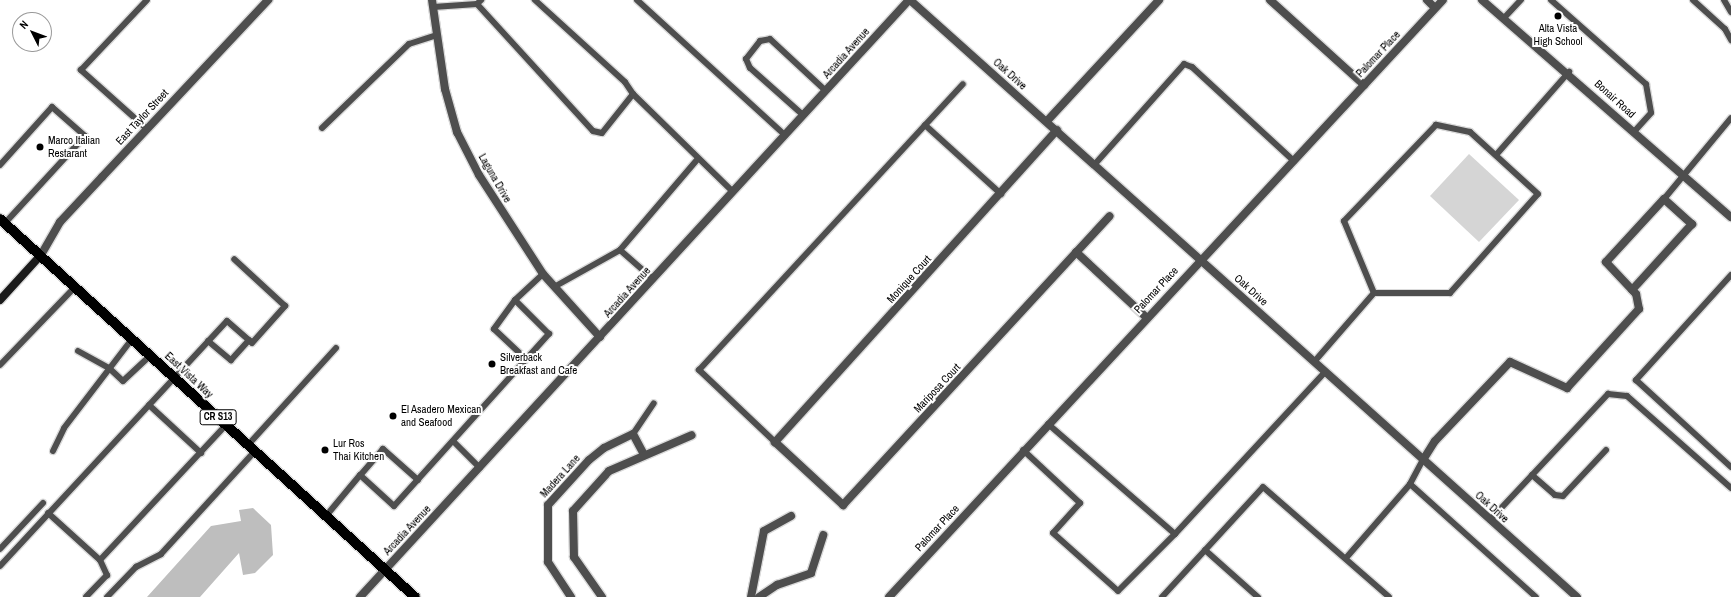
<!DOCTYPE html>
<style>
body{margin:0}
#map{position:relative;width:1731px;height:597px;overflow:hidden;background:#fff;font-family:"Archivo Narrow",sans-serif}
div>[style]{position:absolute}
.green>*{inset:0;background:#d5d5d5}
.building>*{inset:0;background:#bebebe}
.roads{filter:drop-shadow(1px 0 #dbdbdb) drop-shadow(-1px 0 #dbdbdb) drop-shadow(0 1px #dbdbdb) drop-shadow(0 -1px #dbdbdb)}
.service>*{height:6px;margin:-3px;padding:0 3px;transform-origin:3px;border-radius:3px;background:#4e4e4e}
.minor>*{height:8px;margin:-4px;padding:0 4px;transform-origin:4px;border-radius:4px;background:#4e4e4e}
.tertiary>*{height:8px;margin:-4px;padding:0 4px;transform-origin:4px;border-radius:4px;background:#4e4e4e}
.secondary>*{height:8px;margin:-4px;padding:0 4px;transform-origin:4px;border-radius:4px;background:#1b1b1b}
.primary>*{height:10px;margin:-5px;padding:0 5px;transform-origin:5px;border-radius:5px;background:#000}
.dots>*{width:11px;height:11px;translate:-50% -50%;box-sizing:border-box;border:2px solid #fff;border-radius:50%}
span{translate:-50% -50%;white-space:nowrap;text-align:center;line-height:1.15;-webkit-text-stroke:4px #fff;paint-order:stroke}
.shield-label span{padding:1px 3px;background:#fff;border:1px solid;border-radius:3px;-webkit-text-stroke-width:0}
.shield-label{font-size:10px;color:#000;font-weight:700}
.poi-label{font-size:11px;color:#000}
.left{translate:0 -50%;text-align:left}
.street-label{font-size:11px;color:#000}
.north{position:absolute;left:12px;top:12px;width:40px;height:40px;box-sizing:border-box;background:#fff;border:1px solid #999;border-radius:50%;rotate:312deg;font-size:11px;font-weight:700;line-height:16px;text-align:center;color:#000}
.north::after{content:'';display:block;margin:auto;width:14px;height:18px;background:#000;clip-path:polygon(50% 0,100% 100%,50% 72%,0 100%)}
</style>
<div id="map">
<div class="green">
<div style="clip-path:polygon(1469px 154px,1519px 200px,1479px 242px,1430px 196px)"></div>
</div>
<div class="building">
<div style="clip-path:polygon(253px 508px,271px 525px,273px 555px,255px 573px,243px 575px,239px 553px,200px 597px,147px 597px,211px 526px,241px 521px,239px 510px)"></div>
</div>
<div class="roads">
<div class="service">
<div style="left:637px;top:0;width:200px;rotate:42.4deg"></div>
<div style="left:1551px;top:0;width:127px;rotate:41.5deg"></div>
<div style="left:1646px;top:84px;width:29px;rotate:80deg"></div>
<div style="left:1651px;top:113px;width:24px;rotate:132deg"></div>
<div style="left:1693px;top:0;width:43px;rotate:42.2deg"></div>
<div style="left:1725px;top:29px;width:13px;rotate:61deg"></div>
<div style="left:1724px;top:0;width:14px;rotate:60deg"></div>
<div style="left:477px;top:4px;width:172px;rotate:47.6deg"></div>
<div style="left:593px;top:131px;width:9px;rotate:13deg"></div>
<div style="left:602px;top:133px;width:50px;rotate:-51.5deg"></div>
<div style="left:633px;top:94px;width:14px;rotate:-124deg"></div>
<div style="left:625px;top:82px;width:122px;rotate:-137.7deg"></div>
<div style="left:433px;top:7px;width:44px;rotate:-3.9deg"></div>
<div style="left:477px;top:4px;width:6px;rotate:-45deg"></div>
<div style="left:1504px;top:18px;width:25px;rotate:-47deg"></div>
<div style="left:633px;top:94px;width:140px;rotate:44.4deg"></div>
<div style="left:803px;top:115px;width:71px;rotate:-138.4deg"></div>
<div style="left:750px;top:68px;width:10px;rotate:-114deg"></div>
<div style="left:746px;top:59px;width:23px;rotate:-52deg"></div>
<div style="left:760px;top:41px;width:10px;rotate:-11deg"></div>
<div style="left:770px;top:39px;width:76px;rotate:42.9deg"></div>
<div style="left:925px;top:125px;width:103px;rotate:42.2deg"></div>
<div style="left:322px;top:128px;width:121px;rotate:-44deg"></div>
<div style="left:409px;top:44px;width:29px;rotate:-18deg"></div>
<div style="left:147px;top:129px;width:89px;rotate:-138.2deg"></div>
<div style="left:81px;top:70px;width:96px;rotate:-46.7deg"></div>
<div style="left:1496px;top:155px;width:111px;rotate:-48.7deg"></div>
<div style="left:1095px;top:164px;width:134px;rotate:-48.3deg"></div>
<div style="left:1184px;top:64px;width:9px;rotate:21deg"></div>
<div style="left:1192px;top:67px;width:139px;rotate:42.7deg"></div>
<div style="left:0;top:165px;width:78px;rotate:-48.1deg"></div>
<div style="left:52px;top:107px;width:44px;rotate:41.3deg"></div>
<div style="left:85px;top:136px;width:118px;rotate:132.6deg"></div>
<div style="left:1664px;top:199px;width:105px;rotate:-50.4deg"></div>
<div style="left:620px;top:250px;width:118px;rotate:-49.5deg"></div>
<div style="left:1731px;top:275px;width:142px;rotate:132.1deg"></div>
<div style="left:1636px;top:380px;width:129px;rotate:42.5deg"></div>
<div style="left:554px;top:287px;width:76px;rotate:-29.3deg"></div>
<div style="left:620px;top:250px;width:44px;rotate:41.3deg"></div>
<div style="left:515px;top:300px;width:36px;rotate:126deg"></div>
<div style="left:494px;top:329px;width:44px;rotate:43.2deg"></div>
<div style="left:208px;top:341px;width:30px;rotate:40deg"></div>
<div style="left:231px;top:360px;width:27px;rotate:-48deg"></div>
<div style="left:78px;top:351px;width:35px;rotate:29deg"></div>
<div style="left:109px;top:368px;width:19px;rotate:43deg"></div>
<div style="left:123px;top:381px;width:37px;rotate:-43deg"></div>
<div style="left:1314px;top:362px;width:91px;rotate:-49deg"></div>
<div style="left:1374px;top:293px;width:76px"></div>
<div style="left:1450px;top:293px;width:132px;rotate:-48.4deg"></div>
<div style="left:1538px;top:194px;width:92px;rotate:-137.6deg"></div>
<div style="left:1470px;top:132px;width:35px;rotate:-168deg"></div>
<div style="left:1436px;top:125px;width:133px;rotate:133.8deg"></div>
<div style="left:1344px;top:221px;width:78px;rotate:67.4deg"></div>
<div style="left:0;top:365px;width:108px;rotate:-46.1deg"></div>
<div style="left:149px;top:405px;width:71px;rotate:42.7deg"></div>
<div style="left:633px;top:434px;width:37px;rotate:-56deg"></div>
<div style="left:453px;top:441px;width:38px;rotate:45deg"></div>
<div style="left:775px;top:442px;width:105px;rotate:-136.5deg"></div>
<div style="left:699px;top:370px;width:389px;rotate:-47.3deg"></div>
<div style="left:248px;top:445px;width:131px;rotate:-47.8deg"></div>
<div style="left:1023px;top:450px;width:78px;rotate:42.9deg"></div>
<div style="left:1080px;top:503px;width:40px;rotate:132deg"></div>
<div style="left:1053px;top:533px;width:87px;rotate:41.7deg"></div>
<div style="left:1118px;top:591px;width:81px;rotate:-45deg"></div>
<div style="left:1175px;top:534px;width:168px;rotate:-139.1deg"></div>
<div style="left:53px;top:451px;width:25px;rotate:-64deg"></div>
<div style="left:64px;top:428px;width:112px;rotate:-52.6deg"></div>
<div style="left:1532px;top:475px;width:30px;rotate:41deg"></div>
<div style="left:1555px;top:495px;width:8px;rotate:7deg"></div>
<div style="left:1563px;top:496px;width:63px;rotate:-46.9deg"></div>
<div style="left:418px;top:480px;width:47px;rotate:-138.5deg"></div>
<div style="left:383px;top:449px;width:35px;rotate:131deg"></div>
<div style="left:360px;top:475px;width:46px;rotate:42.4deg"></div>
<div style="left:394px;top:506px;width:232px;rotate:-48deg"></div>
<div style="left:549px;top:334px;width:48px;rotate:-135deg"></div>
<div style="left:515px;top:300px;width:38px;rotate:-43deg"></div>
<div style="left:1410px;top:484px;width:169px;rotate:41.9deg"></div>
<div style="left:48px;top:513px;width:70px;rotate:42.1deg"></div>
<div style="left:100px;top:560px;width:17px;rotate:65deg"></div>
<div style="left:107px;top:575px;width:30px;rotate:134deg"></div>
<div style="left:326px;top:516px;width:53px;rotate:-50.3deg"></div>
<div style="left:1490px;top:520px;width:173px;rotate:-46.9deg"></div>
<div style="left:1608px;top:394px;width:19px;rotate:6deg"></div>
<div style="left:1627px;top:396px;width:139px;rotate:41.5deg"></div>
<div style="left:1175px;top:534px;width:221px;rotate:-47.2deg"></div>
<div style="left:0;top:549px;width:63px;rotate:-46.9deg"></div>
<div style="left:1205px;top:550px;width:71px;rotate:41.6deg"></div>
<div style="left:1346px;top:558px;width:98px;rotate:-49.1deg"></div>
<div style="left:1410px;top:484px;width:27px;rotate:-62deg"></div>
<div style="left:100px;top:560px;width:185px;rotate:-47deg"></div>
<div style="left:0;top:566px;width:334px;rotate:-47.2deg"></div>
<div style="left:227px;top:321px;width:33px;rotate:41deg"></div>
<div style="left:252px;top:343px;width:50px;rotate:-48.3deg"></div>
<div style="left:285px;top:306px;width:69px;rotate:-137.3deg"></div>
<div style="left:107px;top:597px;width:42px;rotate:-46deg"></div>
<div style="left:136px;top:567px;width:28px;rotate:-27deg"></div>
<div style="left:161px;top:554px;width:139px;rotate:-47.6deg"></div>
<div style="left:1162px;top:597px;width:149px;rotate:-47.4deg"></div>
<div style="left:1263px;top:487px;width:167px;rotate:41.1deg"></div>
</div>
<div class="minor">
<div style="left:432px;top:0;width:90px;rotate:81.7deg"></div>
<div style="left:445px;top:89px;width:45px;rotate:74.4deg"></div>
<div style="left:457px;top:132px;width:48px;rotate:62.9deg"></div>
<div style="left:479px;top:175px;width:118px;rotate:57.1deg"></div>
<div style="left:543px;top:274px;width:85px;rotate:47.9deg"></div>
<div style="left:1270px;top:0;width:127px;rotate:42.1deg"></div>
<div style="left:1427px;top:0;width:11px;rotate:45deg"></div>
<div style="left:1482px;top:0;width:330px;rotate:41.1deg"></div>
<div style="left:1047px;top:121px;width:165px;rotate:-47.2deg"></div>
<div style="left:1057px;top:130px;width:421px;rotate:132.1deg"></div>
<div style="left:775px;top:442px;width:93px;rotate:42.8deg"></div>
<div style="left:843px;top:505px;width:393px;rotate:-47.3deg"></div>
<div style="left:102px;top:177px;width:243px;rotate:-46.8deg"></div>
<div style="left:1076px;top:252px;width:96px;rotate:42.9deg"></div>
<div style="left:1423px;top:460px;width:22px;rotate:-58deg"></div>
<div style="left:1435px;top:441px;width:109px;rotate:-46.5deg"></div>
<div style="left:1510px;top:362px;width:63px;rotate:24.5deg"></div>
<div style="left:1567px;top:388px;width:107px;rotate:-47.7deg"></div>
<div style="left:1639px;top:309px;width:15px;rotate:-101deg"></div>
<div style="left:1636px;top:294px;width:44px;rotate:-133.2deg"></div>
<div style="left:1606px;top:262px;width:86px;rotate:-47.4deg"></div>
<div style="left:1664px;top:199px;width:38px;rotate:42deg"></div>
<div style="left:1692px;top:224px;width:89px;rotate:132.3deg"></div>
<div style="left:571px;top:597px;width:42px;rotate:-123.3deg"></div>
<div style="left:548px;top:562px;width:57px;rotate:-90deg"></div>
<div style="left:548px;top:505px;width:61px;rotate:-47.7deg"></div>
<div style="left:589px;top:460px;width:19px;rotate:-39deg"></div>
<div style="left:604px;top:448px;width:32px;rotate:-26deg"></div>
<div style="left:633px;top:434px;width:24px;rotate:62deg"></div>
<div style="left:602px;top:597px;width:49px;rotate:-125deg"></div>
<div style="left:574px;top:557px;width:46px;rotate:-91.2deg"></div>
<div style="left:573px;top:511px;width:54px;rotate:-48deg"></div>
<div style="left:609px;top:471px;width:90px;rotate:-23.4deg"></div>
<div style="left:751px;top:597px;width:67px;rotate:-78.9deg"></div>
<div style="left:764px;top:531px;width:31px;rotate:-29deg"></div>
<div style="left:759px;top:597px;width:22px;rotate:-34deg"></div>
<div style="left:777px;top:585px;width:36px;rotate:-19deg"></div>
<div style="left:811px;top:573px;width:40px;rotate:-72deg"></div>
<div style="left:889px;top:597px;width:814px;rotate:-47.14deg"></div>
</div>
<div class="tertiary">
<div style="left:910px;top:0;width:895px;rotate:41.83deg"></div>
<div style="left:41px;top:255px;width:38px;rotate:-60deg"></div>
<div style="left:60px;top:222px;width:62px;rotate:-47deg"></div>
<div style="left:360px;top:597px;width:811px;rotate:-47.4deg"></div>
</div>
<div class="secondary">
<div style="left:0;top:300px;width:61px;rotate:-47.7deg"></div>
</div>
<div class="primary">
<div style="left:0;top:219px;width:561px;rotate:42.33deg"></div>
</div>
</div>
<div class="dots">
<div style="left:1558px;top:16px;background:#000"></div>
<div style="left:40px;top:147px;background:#000"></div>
<div style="left:492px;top:364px;background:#000"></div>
<div style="left:393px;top:416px;background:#000"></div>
<div style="left:325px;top:450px;background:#000"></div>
</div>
<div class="shield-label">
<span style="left:218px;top:417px">CR S13</span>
</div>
<div class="poi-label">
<span style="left:1558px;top:35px">Alta Vista<br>High School</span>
<span class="left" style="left:48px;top:147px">Marco Italian<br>Restarant</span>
<span class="left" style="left:500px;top:364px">Silverback<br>Breakfast and Cafe</span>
<span class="left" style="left:401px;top:416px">El Asadero Mexican<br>and Seafood</span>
<span class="left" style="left:333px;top:450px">Lur Ros<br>Thai Kitchen</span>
</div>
<div class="street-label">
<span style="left:846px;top:53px;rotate:-48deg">Arcadia Avenue</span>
<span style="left:1378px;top:54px;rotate:-47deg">Palomar Place</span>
<span style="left:1010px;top:74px;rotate:42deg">Oak Drive</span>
<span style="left:1615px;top:99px;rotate:42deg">Bonair Road</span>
<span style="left:142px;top:117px;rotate:-47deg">East Taylor Street</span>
<span style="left:495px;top:178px;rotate:60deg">Laguna Drive</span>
<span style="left:909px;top:279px;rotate:-48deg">Monique Court</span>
<span style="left:1156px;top:290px;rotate:-47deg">Palomar Place</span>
<span style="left:1251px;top:290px;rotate:42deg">Oak Drive</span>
<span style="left:627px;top:292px;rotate:-48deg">Arcadia Avenue</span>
<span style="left:189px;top:375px;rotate:43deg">East Vista Way</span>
<span style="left:937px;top:388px;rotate:-47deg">Mariposa Court</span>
<span style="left:560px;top:476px;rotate:-48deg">Madera Lane</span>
<span style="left:1492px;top:507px;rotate:42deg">Oak Drive</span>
<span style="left:937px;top:528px;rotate:-47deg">Palomar Place</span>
<span style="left:407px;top:530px;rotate:-47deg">Arcadia Avenue</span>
</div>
<div class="north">N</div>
</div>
